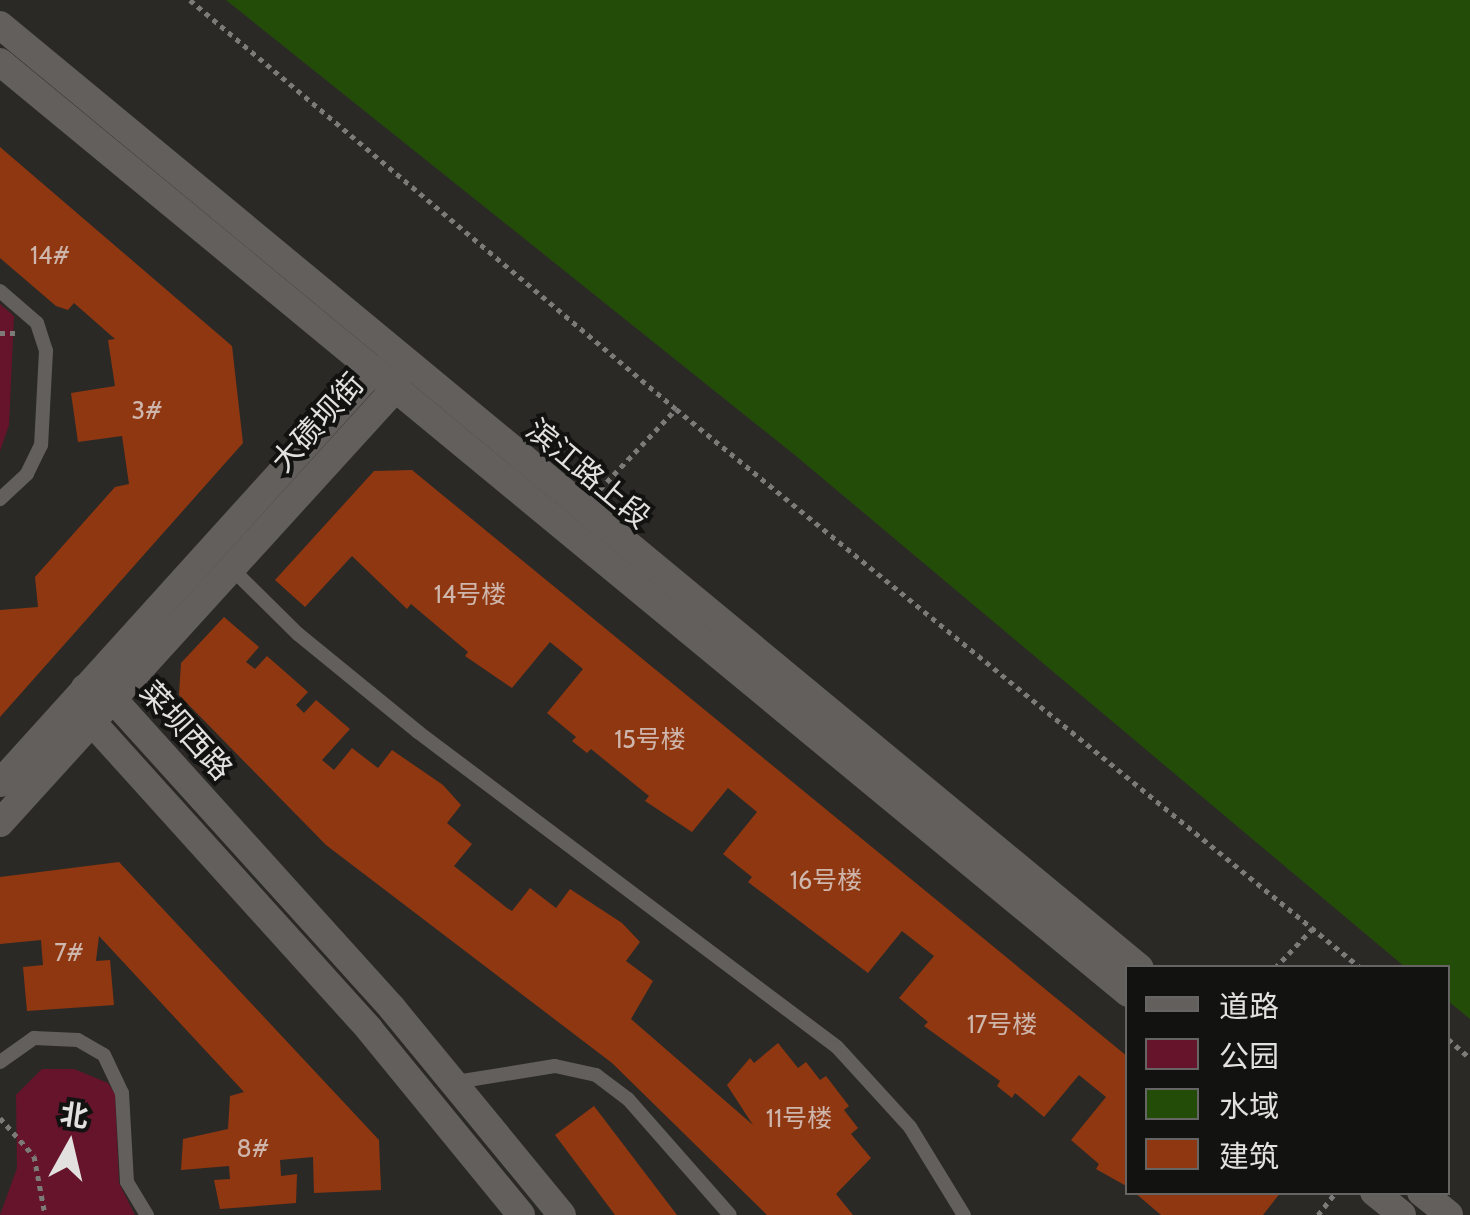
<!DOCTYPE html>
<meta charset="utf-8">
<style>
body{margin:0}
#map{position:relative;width:1470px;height:1215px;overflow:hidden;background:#2b2926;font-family:Cabin,"Noto Sans SC",sans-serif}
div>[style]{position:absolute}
.green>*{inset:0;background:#65142b}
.water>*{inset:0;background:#244c09}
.building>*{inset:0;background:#8f3711}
.path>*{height:5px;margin-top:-2.5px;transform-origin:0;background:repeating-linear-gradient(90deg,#7d7b79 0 5px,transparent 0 10px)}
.service>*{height:14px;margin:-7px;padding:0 7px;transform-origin:7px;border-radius:7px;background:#625f5d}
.tertiary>*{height:28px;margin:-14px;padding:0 14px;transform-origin:14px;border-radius:14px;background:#625f5d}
.secondary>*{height:28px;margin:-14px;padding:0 14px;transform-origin:14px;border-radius:14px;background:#625f5d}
span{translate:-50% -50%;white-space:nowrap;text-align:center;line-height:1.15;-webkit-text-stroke:8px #121211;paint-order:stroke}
.number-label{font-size:25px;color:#ceb6ac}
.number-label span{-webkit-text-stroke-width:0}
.street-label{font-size:30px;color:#e3e1e0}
.legend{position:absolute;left:1125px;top:965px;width:325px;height:230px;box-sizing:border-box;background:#121211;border:2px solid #666564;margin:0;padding:12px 18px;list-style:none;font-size:30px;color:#e3e1e0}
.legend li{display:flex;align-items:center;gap:20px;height:50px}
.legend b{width:50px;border:2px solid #666564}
.north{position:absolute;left:20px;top:1095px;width:100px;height:100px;-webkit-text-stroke:8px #121211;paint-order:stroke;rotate:8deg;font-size:28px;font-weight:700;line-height:40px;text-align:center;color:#e3e1e0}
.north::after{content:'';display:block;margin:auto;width:35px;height:45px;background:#e3e1e0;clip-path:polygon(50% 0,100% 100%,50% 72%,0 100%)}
</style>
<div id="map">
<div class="green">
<div style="clip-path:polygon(0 304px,14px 316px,9px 425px,0 451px)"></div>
<div style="clip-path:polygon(42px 1069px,74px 1069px,108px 1083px,115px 1094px,119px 1183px,135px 1215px,0 1215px,17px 1168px,16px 1095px)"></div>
</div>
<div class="water">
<div style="clip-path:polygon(226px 0,1470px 0,1470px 1019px,1448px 1001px,1448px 968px,1405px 967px,796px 456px)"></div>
</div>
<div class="building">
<div style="clip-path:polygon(0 147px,232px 346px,243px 443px,0 717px,0 610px,38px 607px,35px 577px,115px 487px,129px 484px,122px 436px,78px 442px,71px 393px,115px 386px,108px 340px,115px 339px,74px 303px,68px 310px,56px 306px,0 258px)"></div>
<div style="clip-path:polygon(412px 470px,1128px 1057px,1128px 1187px,1096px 1169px,1099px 1164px,1071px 1140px,1106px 1097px,1079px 1075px,1044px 1117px,1015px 1093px,1012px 1098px,997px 1086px,1000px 1081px,924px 1026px,928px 1022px,899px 998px,934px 956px,902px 931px,868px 973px,748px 882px,752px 877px,723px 854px,757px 812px,728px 788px,692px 832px,645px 801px,649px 796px,591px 749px,587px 753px,572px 741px,576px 737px,547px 713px,583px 669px,550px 642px,512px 688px,465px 656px,468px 652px,411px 604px,407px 609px,352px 556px,305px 607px,275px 580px,374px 471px)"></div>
<div style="clip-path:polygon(224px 617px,259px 647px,246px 662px,255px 669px,267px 656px,308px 692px,296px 705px,304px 713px,316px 700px,350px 729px,322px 760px,334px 770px,352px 748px,378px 768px,392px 750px,443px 785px,461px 805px,447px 823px,472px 844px,454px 866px,507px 908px,512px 911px,530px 888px,556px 908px,570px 889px,622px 923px,640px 942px,626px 961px,653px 981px,631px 1019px,753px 1125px,727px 1085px,750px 1058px,754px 1063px,778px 1043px,798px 1068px,806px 1062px,820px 1080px,826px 1076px,849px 1106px,844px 1110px,858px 1128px,851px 1134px,871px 1158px,836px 1194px,853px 1215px,767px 1215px,612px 1063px,326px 845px,179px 695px,181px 663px)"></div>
<div style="clip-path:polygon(119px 862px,379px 1140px,381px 1190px,314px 1193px,313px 1157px,280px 1160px,281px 1176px,297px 1174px,296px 1203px,220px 1209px,214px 1180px,230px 1179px,229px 1166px,181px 1170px,183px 1139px,228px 1129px,230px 1096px,244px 1092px,99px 936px,96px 961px,110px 960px,114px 1005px,27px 1011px,23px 967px,43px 965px,41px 940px,0 944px,0 877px)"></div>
<div style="clip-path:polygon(594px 1106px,677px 1215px,615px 1215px,555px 1135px)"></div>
<div style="clip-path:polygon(1134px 1192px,1281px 1192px,1263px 1215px,1161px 1215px)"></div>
</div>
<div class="path">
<div style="left:190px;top:0;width:635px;rotate:40.08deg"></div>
<div style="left:676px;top:409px;width:884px;rotate:39.22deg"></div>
<div style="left:0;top:333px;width:17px"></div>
<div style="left:600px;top:489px;width:110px;rotate:-46.5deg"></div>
<div style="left:1275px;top:968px;width:55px;rotate:-46.5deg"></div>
<div style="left:1448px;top:1039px;width:29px;rotate:41deg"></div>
<div style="left:0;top:1118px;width:51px;rotate:48.2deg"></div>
<div style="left:34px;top:1156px;width:60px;rotate:79.4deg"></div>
<div style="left:1318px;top:1215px;width:29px;rotate:-52deg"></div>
</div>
<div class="service">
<div style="left:0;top:291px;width:49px;rotate:40.9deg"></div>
<div style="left:37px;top:323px;width:29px;rotate:72deg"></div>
<div style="left:46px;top:351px;width:94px;rotate:93deg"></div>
<div style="left:41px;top:445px;width:32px;rotate:116deg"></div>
<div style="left:27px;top:474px;width:37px;rotate:137deg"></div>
<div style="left:231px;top:568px;width:94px;rotate:44.6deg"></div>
<div style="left:298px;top:634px;width:155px;rotate:39.2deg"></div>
<div style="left:418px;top:732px;width:524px;rotate:36.94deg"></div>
<div style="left:837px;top:1047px;width:108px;rotate:47.6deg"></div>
<div style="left:910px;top:1127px;width:103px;rotate:58.5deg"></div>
<div style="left:0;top:1062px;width:42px;rotate:-35.2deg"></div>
<div style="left:34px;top:1038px;width:44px;rotate:2.6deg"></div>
<div style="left:78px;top:1040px;width:30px;rotate:30deg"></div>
<div style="left:104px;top:1055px;width:42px;rotate:64.7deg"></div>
<div style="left:122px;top:1093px;width:89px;rotate:86.8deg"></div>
<div style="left:127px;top:1182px;width:39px;rotate:59deg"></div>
<div style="left:456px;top:1082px;width:100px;rotate:-9.2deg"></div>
<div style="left:555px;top:1066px;width:42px;rotate:12.4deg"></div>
<div style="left:596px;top:1075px;width:40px;rotate:37deg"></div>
<div style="left:628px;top:1099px;width:154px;rotate:48.7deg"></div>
</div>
<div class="tertiary">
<div style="left:85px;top:688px;width:29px;rotate:20deg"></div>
<div style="left:112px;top:698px;width:418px;rotate:47.9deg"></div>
<div style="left:392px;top:1008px;width:268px;rotate:50.6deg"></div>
<div style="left:85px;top:688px;width:34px;rotate:80deg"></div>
<div style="left:91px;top:721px;width:415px;rotate:47.9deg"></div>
<div style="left:369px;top:1029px;width:240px;rotate:50.7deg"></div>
<div style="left:0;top:783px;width:553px;rotate:-47.86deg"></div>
<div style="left:371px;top:373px;width:27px;rotate:-17deg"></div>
<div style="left:0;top:823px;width:584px;rotate:-47.71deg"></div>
<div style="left:393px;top:391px;width:28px;rotate:-72deg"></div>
</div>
<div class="secondary">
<div style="left:0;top:25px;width:1479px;rotate:39.6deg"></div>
<div style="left:0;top:62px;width:1463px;rotate:39.53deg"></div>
<div style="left:1374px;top:1192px;width:36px;rotate:39deg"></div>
<div style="left:1421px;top:1192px;width:36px;rotate:39deg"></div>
</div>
<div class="number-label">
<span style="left:50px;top:255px">14#</span>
<span style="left:147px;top:410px">3#</span>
<span style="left:470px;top:594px">14号楼</span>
<span style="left:650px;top:739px">15号楼</span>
<span style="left:826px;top:880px">16号楼</span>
<span style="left:69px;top:952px">7#</span>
<span style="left:1002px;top:1024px">17号楼</span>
<span style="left:799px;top:1118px">11号楼</span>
<span style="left:253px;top:1148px">8#</span>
</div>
<div class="street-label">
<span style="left:318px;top:423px;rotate:-48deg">大碛坝街</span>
<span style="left:588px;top:474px;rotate:40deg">滨江路上段</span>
<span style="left:186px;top:731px;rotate:48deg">菜坝西路</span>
</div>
<ul class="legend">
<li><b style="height:12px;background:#625f5d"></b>道路</li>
<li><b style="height:28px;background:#65142b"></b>公园</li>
<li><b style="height:28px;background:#244c09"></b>水域</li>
<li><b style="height:28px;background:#8f3711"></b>建筑</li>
</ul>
<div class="north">北</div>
</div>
